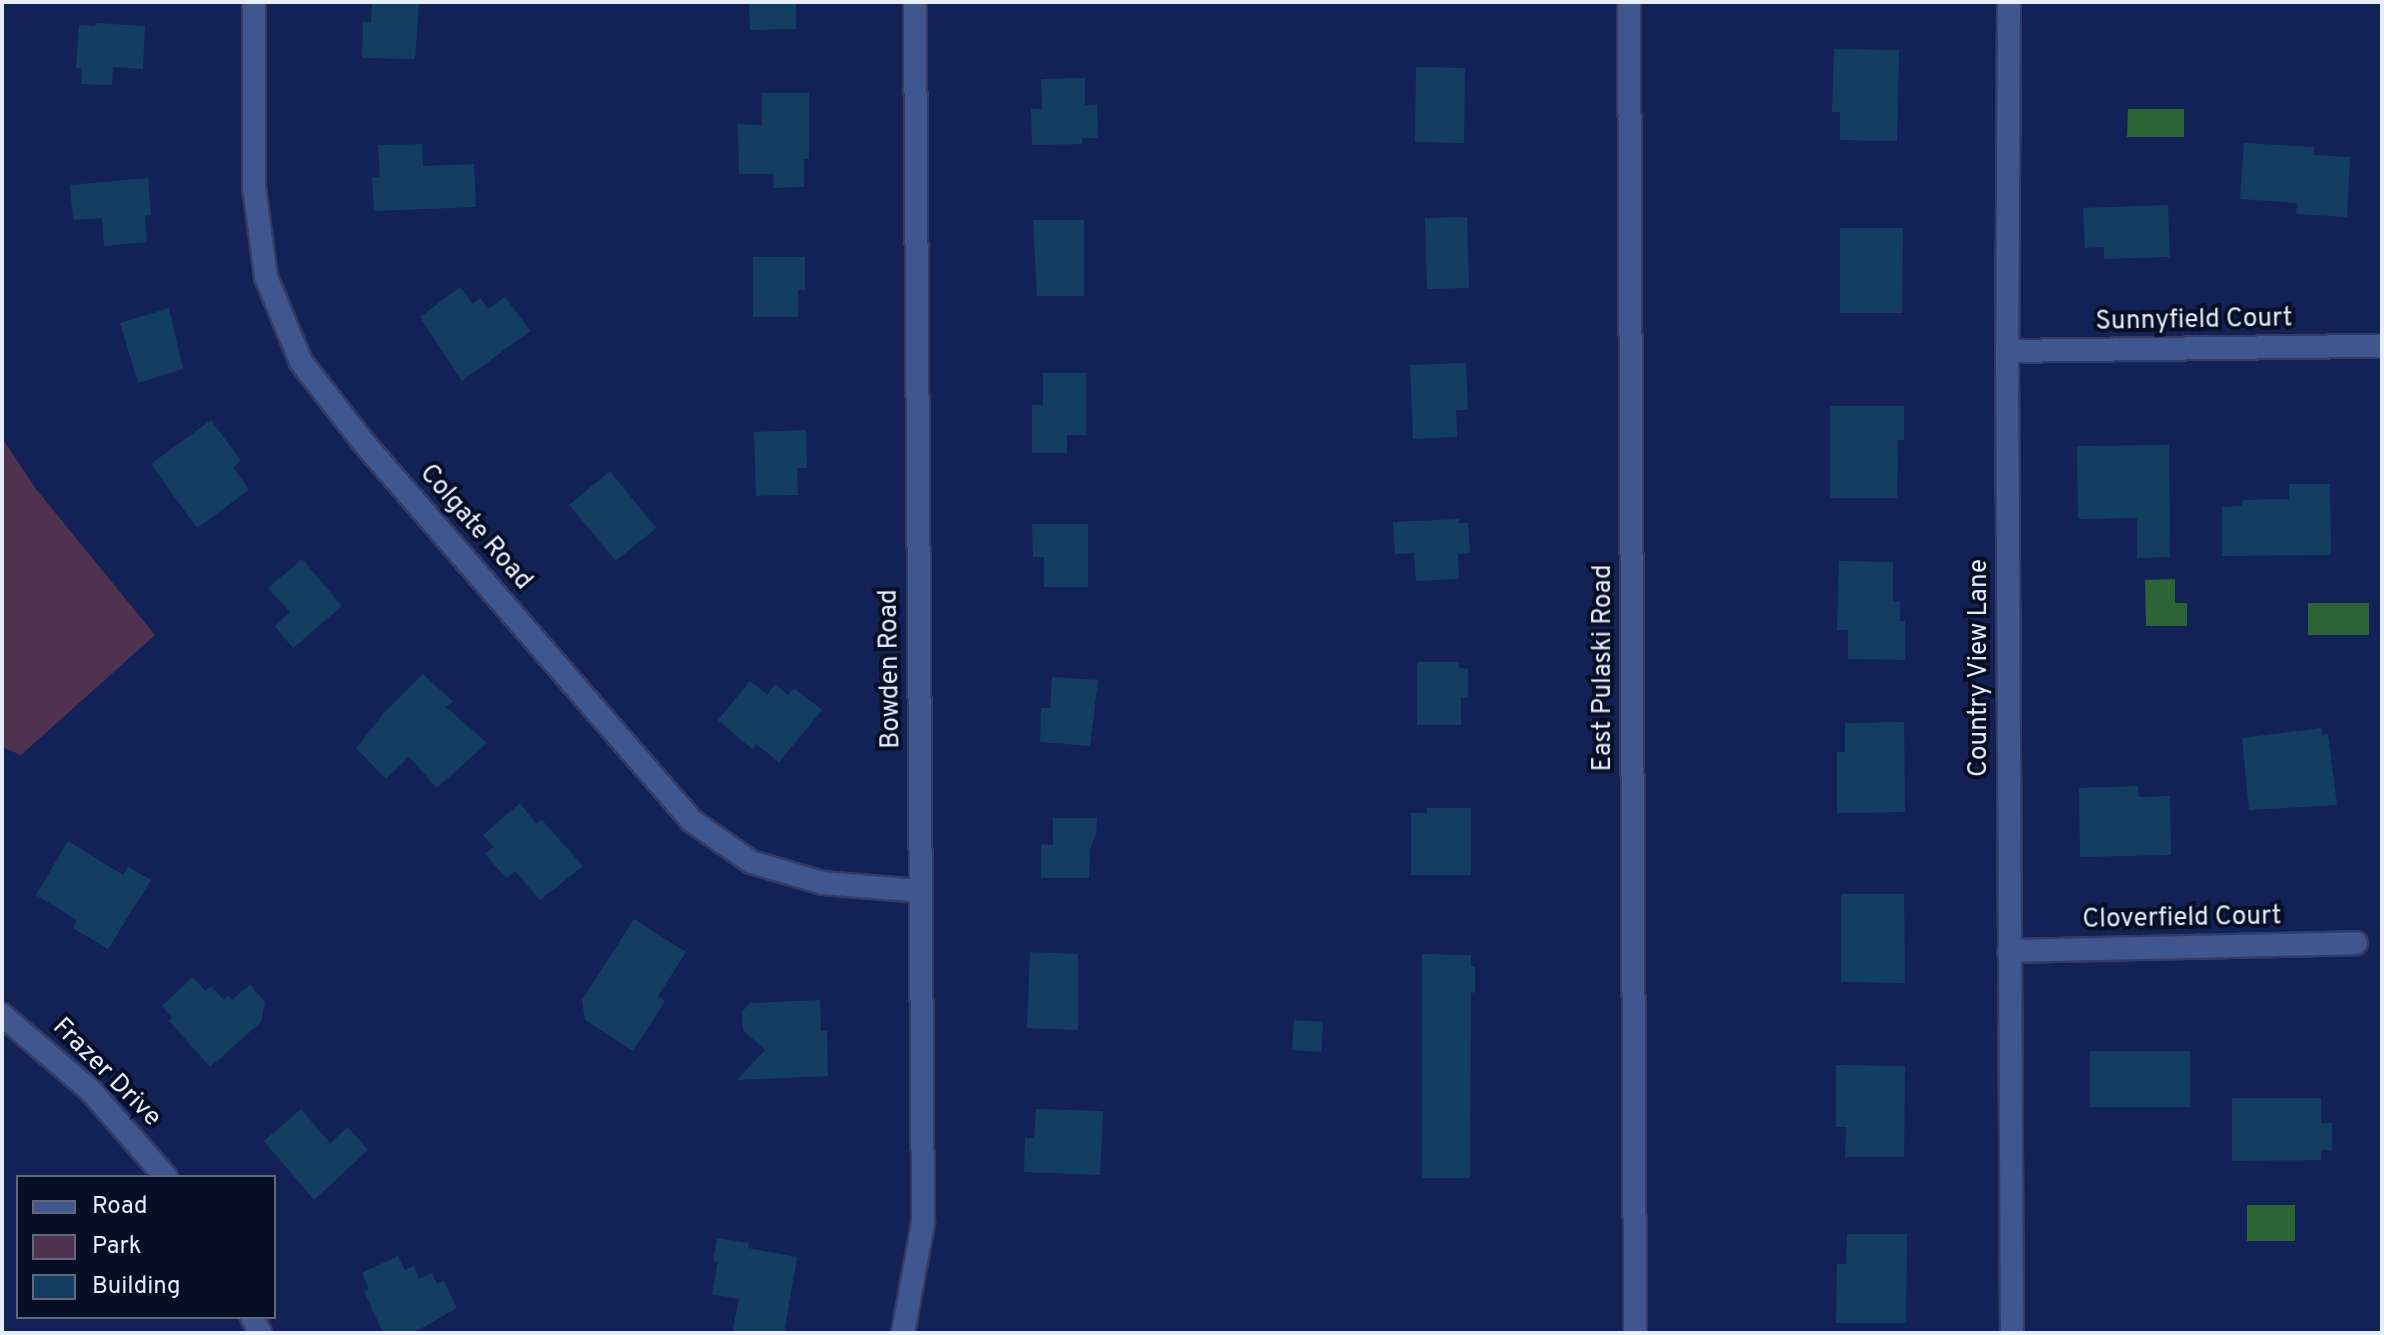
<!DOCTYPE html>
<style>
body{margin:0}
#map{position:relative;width:2384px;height:1335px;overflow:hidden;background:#132256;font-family:Overpass,sans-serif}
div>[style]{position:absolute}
.green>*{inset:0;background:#4f324f}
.water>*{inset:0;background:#2c6435}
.building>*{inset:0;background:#133e61}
.roads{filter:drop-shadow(2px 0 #353a64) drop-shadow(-2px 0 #353a64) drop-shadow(0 2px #353a64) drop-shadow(0 -2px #353a64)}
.minor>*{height:22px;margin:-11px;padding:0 11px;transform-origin:11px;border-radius:11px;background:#40568e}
.secondary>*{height:22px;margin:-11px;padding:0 11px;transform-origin:11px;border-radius:11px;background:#40568e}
span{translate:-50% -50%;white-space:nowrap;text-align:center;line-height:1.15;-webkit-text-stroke:8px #070f26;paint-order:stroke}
.street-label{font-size:26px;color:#e7edfb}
.frame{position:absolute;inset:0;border:4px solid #e7edfb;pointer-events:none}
.legend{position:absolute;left:16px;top:1175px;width:260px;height:144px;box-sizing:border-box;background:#070f26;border:2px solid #61687b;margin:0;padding:10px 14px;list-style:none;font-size:24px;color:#e7edfb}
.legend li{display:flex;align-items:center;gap:16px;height:40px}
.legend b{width:40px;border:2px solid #61687b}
</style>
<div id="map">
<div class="green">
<div style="clip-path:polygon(2px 438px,36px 489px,155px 635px,21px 755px,2px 747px)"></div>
</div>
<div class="water">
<div style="clip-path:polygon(2128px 109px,2184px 109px,2184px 137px,2127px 137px)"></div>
<div style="clip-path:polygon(2175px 579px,2175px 603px,2187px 603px,2187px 626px,2146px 626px,2145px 580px)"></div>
<div style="clip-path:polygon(2308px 603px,2369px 603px,2369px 635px,2308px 635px)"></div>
<div style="clip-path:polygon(2247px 1205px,2295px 1205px,2295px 1241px,2247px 1241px)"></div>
</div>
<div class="building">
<div style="clip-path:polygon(372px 2px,419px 2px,415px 59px,362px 58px,363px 22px,371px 22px)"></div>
<div style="clip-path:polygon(749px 2px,796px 2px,796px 29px,750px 30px)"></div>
<div style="clip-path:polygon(96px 23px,145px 26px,143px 69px,113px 67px,112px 85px,81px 84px,82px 69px,76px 68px,79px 25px,95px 26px)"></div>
<div style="clip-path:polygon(1834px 49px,1899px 50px,1897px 141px,1840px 140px,1840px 112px,1832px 112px)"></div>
<div style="clip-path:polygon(1416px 67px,1465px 68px,1464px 143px,1415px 142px)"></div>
<div style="clip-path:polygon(1085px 78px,1085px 105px,1097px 104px,1098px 138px,1082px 138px,1082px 144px,1032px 145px,1031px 109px,1042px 109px,1041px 79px)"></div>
<div style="clip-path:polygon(762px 93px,809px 93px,809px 159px,804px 159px,804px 187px,774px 188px,773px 174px,739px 174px,738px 124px,762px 125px)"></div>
<div style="clip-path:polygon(2244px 143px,2314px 147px,2314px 155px,2350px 157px,2347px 217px,2296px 214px,2297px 203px,2240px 199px)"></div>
<div style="clip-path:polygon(422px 144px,423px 166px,474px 164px,476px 207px,374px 211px,372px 178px,380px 178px,378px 145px)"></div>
<div style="clip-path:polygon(148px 178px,151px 215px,145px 216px,147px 242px,104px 246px,102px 218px,73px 220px,70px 185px)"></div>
<div style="clip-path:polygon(2168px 205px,2170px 257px,2104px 259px,2104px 247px,2085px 248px,2083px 208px)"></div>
<div style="clip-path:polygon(1467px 217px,1469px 288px,1427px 289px,1425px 218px)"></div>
<div style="clip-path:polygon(1033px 220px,1084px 220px,1084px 296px,1037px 296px)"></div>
<div style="clip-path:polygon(1840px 228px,1903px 228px,1902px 313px,1840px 313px)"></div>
<div style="clip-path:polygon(753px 257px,805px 257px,805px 290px,798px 290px,798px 317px,753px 317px)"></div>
<div style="clip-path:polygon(460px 287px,473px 304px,480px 298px,488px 309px,505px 297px,530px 331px,462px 381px,420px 317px)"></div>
<div style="clip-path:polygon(169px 308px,183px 369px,138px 383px,120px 323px)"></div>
<div style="clip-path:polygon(1466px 363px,1468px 410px,1456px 410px,1457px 437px,1413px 439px,1410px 365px)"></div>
<div style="clip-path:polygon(1043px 373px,1086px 373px,1086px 435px,1067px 435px,1067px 453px,1032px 453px,1032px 405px,1043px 405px)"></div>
<div style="clip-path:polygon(1830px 406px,1904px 406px,1904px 440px,1898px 440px,1897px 498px,1830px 498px)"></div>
<div style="clip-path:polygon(211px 420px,241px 461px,233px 467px,249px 490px,197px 528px,151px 464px)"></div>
<div style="clip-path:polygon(806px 430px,807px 468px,797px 468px,798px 495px,756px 496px,754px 432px)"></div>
<div style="clip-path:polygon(2169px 445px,2170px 557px,2137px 558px,2137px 518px,2078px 519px,2077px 446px)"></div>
<div style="clip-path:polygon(610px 471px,656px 528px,616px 561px,569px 505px)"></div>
<div style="clip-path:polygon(2289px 484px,2330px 484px,2331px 555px,2222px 556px,2222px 507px,2241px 506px,2243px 500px,2289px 499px)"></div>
<div style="clip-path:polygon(1459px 519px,1459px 523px,1468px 523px,1470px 553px,1458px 554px,1459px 579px,1416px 581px,1414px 553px,1395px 554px,1393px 522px)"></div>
<div style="clip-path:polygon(1032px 524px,1088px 524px,1088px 587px,1044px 587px,1044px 557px,1033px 557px)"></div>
<div style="clip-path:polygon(302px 559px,342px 606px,293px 648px,275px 626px,290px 612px,268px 588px)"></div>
<div style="clip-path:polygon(1839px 561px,1893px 562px,1893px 602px,1900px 602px,1900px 621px,1905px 621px,1905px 660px,1848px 659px,1848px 630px,1837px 630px)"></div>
<div style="clip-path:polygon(1417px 662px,1459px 662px,1459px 668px,1468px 669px,1468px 698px,1461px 698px,1461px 725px,1417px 725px)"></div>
<div style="clip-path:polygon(423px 674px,453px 702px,446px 707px,487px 743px,437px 788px,409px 757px,386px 779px,356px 748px,383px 714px)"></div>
<div style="clip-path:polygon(1052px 677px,1098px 680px,1090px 746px,1040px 742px,1041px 708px,1050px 708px)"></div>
<div style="clip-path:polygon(750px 681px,767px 695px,775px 684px,788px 695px,794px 688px,822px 710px,779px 762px,756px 744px,752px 749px,718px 720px)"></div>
<div style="clip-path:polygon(1904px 722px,1905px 812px,1837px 813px,1837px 752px,1845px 752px,1845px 723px)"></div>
<div style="clip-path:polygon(2321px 728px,2322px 735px,2328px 734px,2337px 805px,2249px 810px,2242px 738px)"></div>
<div style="clip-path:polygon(2138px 786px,2139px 797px,2170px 796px,2171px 855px,2080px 857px,2079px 788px)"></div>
<div style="clip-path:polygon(520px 803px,536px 824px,542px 820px,583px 866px,540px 900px,515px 871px,506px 878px,485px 854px,494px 847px,483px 835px)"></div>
<div style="clip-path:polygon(1427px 808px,1471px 808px,1471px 875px,1411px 875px,1411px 813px,1427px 813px)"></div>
<div style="clip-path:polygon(1053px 818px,1097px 818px,1096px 834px,1090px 849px,1089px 878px,1041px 878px,1041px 844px,1053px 845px)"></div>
<div style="clip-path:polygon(68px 841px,123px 875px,128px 867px,151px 880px,108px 949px,73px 928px,77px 920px,36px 895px)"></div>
<div style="clip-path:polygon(1841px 894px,1904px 894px,1905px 983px,1841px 982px)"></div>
<div style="clip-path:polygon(634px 919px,686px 952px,658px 996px,665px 1001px,633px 1051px,585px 1020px,582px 1000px)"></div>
<div style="clip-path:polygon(1030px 952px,1078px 954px,1078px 1030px,1027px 1028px)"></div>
<div style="clip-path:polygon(1422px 954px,1471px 955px,1471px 966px,1475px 967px,1475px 993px,1471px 992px,1470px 1178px,1422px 1178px)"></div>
<div style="clip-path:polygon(193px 977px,205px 991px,211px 986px,224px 1000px,228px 996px,232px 1000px,250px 985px,265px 1002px,261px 1022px,210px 1067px,169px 1021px,172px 1018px,162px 1006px)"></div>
<div style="clip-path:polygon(820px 1000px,821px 1031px,827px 1031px,828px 1076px,737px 1080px,765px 1050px,743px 1030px,742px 1012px,750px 1003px)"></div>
<div style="clip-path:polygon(1294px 1020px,1323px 1022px,1321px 1052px,1292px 1050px)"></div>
<div style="clip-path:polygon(2090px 1051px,2190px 1051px,2190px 1107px,2090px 1107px)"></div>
<div style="clip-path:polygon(1836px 1065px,1905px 1066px,1904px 1157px,1845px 1157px,1846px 1127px,1836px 1127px)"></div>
<div style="clip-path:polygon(2232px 1098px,2321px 1098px,2321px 1123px,2332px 1123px,2332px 1150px,2321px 1150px,2321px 1160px,2232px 1161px)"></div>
<div style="clip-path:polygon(301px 1109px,330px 1143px,348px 1127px,368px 1150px,314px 1200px,264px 1141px)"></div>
<div style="clip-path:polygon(1036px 1109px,1103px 1111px,1100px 1175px,1024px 1172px,1025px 1138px,1034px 1138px)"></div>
<div style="clip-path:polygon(1847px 1234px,1907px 1234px,1906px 1323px,1836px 1323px,1837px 1264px,1846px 1264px)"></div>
<div style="clip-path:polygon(717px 1238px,749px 1243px,748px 1248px,797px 1257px,784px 1333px,732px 1333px,739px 1299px,712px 1294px,718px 1262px,713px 1261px)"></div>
<div style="clip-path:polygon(398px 1256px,405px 1270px,414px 1266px,419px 1279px,432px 1273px,437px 1284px,444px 1281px,457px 1308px,413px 1333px,383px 1333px,364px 1291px,369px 1289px,362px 1273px)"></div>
</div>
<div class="roads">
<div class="minor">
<div style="left:254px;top:2px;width:185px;rotate:90deg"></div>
<div style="left:254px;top:187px;width:91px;rotate:82.4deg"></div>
<div style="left:266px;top:277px;width:92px;rotate:67.6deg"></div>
<div style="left:301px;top:362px;width:103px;rotate:52.1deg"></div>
<div style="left:364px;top:443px;width:500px;rotate:49.05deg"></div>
<div style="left:692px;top:821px;width:72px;rotate:34.8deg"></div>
<div style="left:751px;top:862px;width:75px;rotate:16.3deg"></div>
<div style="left:823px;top:883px;width:97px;rotate:4.7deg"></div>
<div style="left:2009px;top:2px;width:349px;rotate:90.3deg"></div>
<div style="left:2007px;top:351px;width:982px;rotate:89.71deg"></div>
<div style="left:2007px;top:351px;width:375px;rotate:-0.8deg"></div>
<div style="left:2009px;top:951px;width:347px;rotate:-1.3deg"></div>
<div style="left:2px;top:1015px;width:117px;rotate:40.5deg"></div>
<div style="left:91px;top:1091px;width:114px;rotate:48.9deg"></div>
<div style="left:252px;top:1317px;width:18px;rotate:63deg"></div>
<div style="left:903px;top:1333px;width:112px;rotate:-79.7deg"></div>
<div style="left:923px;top:1223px;width:1221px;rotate:-90.38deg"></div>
</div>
<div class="secondary">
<div style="left:1629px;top:2px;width:1331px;rotate:89.74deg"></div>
</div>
</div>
<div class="street-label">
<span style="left:2194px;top:321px;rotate:-1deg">Sunnyfield Court</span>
<span style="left:475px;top:528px;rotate:49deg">Colgate Road</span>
<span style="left:1604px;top:668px;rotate:-90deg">East Pulaski Road</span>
<span style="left:1980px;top:668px;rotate:-90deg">Country View Lane</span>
<span style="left:891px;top:669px;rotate:-91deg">Bowden Road</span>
<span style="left:2182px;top:919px;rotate:-1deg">Cloverfield Court</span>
<span style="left:106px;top:1073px;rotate:45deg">Frazer Drive</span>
</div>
<div class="frame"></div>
<ul class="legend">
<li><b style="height:10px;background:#40568e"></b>Road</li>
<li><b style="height:22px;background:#4f324f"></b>Park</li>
<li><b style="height:22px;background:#133e61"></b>Building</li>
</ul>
</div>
